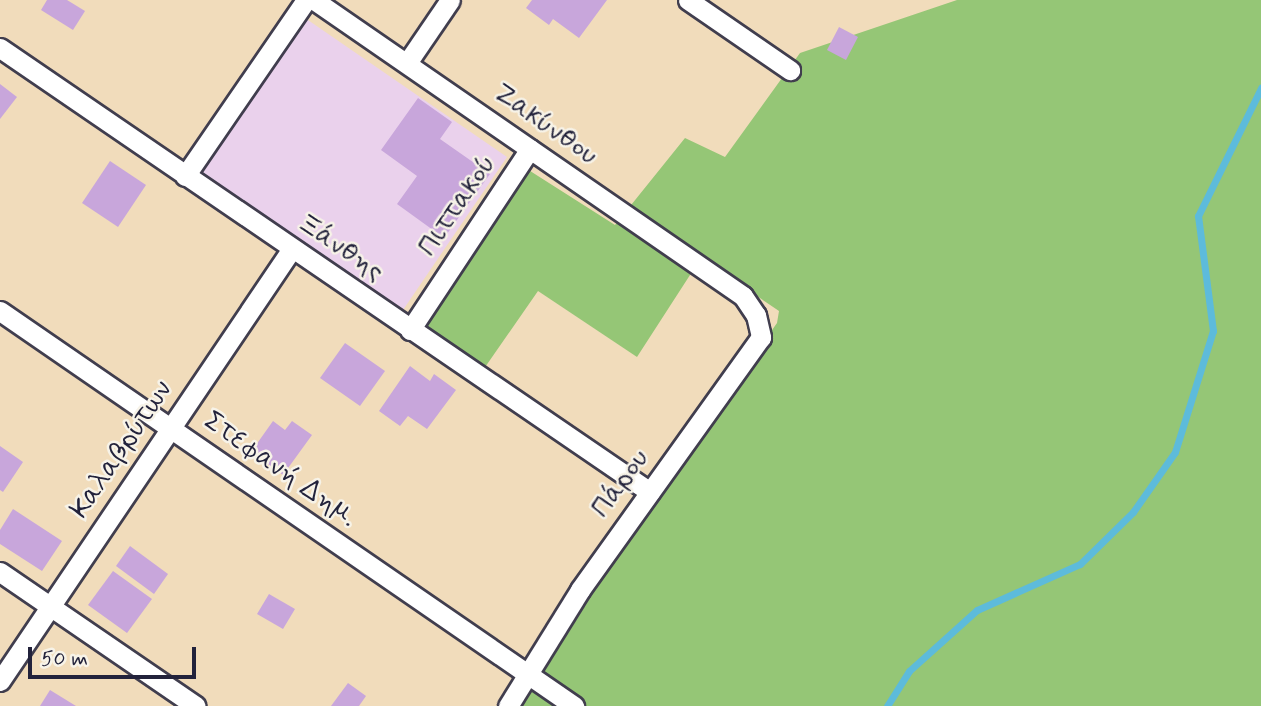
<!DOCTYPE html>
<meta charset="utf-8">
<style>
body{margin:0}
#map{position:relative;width:1261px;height:706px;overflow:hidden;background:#f1dcbb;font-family:Mynerve,sans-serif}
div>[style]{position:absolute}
.built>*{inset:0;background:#ead1ec}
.green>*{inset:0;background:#95c676}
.stream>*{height:7px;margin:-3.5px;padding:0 3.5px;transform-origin:3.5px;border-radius:3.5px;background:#5dbbdb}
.building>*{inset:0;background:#c8a6db}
.roads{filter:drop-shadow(2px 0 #413e4e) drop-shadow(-2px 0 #413e4e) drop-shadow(0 2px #413e4e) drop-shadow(0 -2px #413e4e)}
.minor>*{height:19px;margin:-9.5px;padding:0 9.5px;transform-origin:9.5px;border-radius:9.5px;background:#fff}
span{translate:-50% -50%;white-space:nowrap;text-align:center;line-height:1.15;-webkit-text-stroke:5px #f7f3e8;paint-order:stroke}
.street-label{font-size:28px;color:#22223b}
.scale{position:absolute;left:28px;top:647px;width:168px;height:32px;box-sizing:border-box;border:4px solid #22223b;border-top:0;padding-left:9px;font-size:21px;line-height:24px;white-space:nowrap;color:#22223b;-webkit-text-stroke:5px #f7f3e8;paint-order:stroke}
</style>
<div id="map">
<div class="built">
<div style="clip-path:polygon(305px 18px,507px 157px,403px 310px,200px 171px)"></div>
</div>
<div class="green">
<div style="clip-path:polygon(957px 0,1261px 0,1261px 706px,517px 706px,591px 585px,777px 323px,779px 311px,701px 258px,637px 357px,538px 291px,481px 373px,418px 332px,527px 169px,615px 225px,685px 138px,725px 157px,800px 53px)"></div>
</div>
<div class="stream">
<div style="left:887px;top:706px;width:41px;rotate:-57.8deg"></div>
<div style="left:909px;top:671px;width:91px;rotate:-41.9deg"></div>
<div style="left:977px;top:610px;width:113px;rotate:-24.1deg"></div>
<div style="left:1080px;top:564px;width:74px;rotate:-44.5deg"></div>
<div style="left:1133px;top:512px;width:73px;rotate:-55deg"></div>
<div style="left:1175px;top:452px;width:127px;rotate:-72.6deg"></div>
<div style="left:1213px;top:331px;width:116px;rotate:-97.4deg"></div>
<div style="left:1198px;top:216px;width:143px;rotate:-63.8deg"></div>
</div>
<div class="building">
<div style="clip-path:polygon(47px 0,67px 0,85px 11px,73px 30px,41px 10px)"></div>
<div style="clip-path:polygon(532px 0,607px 0,579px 38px,553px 19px,549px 25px,526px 8px)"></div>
<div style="clip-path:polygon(839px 27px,858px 37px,846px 60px,827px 50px)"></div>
<div style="clip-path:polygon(0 84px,17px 97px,0 119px)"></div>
<div style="clip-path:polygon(418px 98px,452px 122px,440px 139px,490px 174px,444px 238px,397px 204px,417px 176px,381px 150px)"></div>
<div style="clip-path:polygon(110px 161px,146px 185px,118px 227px,82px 203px)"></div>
<div style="clip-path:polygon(345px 343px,385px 371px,360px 406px,320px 378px)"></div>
<div style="clip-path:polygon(410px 366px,430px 381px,434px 374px,456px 390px,427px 429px,408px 416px,400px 426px,379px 411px)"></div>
<div style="clip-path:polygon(273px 421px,285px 430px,292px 421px,312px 435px,283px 475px,251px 452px)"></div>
<div style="clip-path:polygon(0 446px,23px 462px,3px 492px,0 490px)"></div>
<div style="clip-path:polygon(13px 509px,62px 541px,42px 571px,0 544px,0 530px)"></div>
<div style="clip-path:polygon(130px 546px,168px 574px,154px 594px,116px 566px)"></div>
<div style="clip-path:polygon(113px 571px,152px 599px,127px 633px,88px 605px)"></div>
<div style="clip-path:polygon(269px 594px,295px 609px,283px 629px,257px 614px)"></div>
<div style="clip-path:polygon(348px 683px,366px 696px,359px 706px,331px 706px)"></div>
<div style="clip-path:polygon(50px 690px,76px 706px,40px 706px)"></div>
</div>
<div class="roads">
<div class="minor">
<div style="left:314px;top:0;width:521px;rotate:34.6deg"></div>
<div style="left:743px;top:296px;width:23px;rotate:56deg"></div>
<div style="left:756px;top:315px;width:23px;rotate:77deg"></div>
<div style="left:761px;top:337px;width:311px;rotate:125.6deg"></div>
<div style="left:580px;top:590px;width:137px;rotate:121.8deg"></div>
<div style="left:688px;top:0;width:124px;rotate:34.5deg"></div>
<div style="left:0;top:48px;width:787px;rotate:34.34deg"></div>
<div style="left:407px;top:63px;width:76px;rotate:-55.7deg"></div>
<div style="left:185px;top:176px;width:214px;rotate:-55.5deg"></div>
<div style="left:0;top:311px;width:697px;rotate:34.53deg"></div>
<div style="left:410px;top:330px;width:217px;rotate:-56.5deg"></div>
<div style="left:0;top:572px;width:237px;rotate:34.4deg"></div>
<div style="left:0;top:681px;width:520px;rotate:-55.97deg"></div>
</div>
</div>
<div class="street-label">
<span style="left:545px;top:125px;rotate:35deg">Ζακύνθου</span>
<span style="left:458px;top:206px;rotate:-56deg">Πιττακού</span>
<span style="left:340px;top:248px;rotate:34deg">Ξάνθης</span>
<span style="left:122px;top:450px;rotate:-56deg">Καλαβρύτων</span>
<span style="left:280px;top:470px;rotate:35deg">Στεφανή Δημ.</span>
<span style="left:621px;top:484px;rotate:-54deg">Πάρου</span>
</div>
<div class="scale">50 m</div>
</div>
